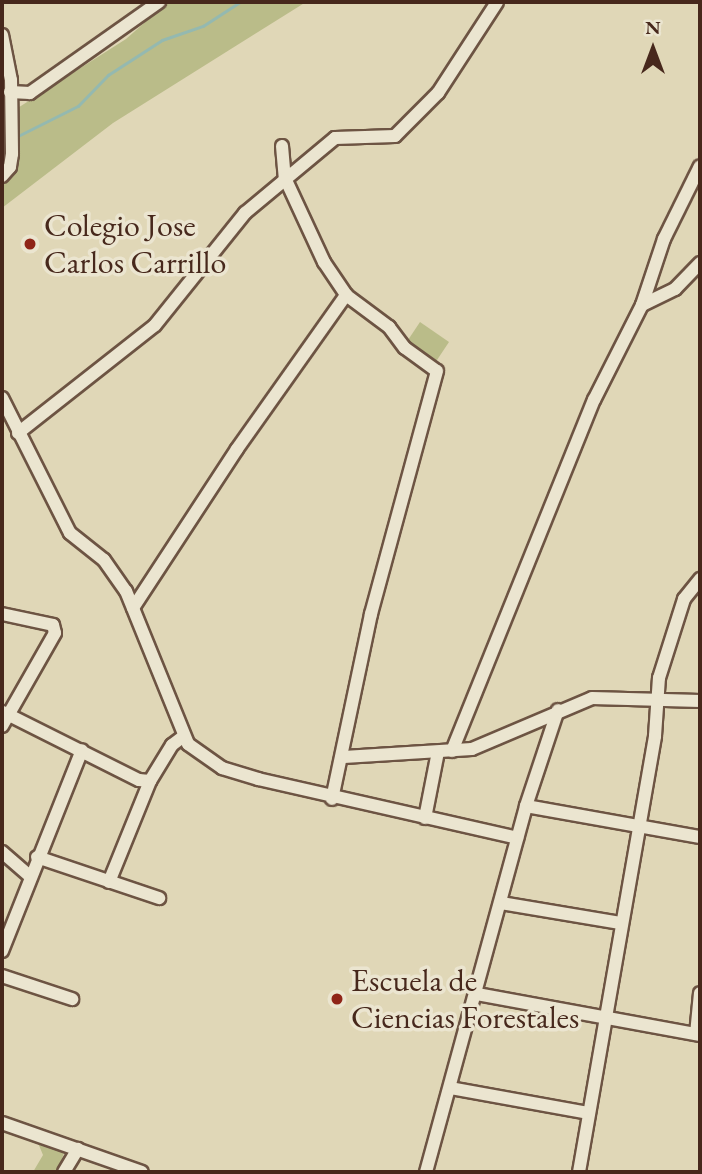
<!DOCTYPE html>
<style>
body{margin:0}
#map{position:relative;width:702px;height:1174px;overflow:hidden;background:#e0d7b7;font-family:"EB Garamond",serif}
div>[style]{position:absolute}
.green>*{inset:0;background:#babc89}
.stream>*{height:2.5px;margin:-1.25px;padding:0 1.25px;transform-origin:1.25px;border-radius:1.25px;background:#94b9b0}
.roads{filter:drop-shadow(2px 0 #6d5443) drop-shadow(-2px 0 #6d5443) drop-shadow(0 2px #6d5443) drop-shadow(0 -2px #6d5443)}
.minor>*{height:12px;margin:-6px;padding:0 6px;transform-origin:6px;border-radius:6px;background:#ebe5d0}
.dots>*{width:19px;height:19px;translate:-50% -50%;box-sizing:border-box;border:4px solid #ebe5d0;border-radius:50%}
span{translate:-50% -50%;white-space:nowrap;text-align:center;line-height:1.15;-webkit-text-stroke:7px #ebe5d0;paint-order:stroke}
.poi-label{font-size:32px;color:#47281c}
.left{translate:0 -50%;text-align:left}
.frame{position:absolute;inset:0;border:4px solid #47281c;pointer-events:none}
.north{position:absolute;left:618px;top:14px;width:70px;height:70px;-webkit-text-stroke:5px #ebe5d0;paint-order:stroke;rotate:0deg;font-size:19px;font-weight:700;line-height:28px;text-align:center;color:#47281c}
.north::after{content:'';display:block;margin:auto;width:24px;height:32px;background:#47281c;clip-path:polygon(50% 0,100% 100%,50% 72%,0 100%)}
</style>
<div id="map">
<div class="green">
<div style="clip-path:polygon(168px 2px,306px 2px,113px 123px,2px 208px,2px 118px,126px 39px)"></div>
<div style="clip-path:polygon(420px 322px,449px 342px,435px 363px,406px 343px)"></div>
<div style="clip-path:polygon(38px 1143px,64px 1153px,57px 1172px,33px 1172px,43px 1155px)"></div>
</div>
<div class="stream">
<div style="left:18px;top:136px;width:67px;rotate:-26.6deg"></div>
<div style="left:78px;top:106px;width:43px;rotate:-45.9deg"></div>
<div style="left:108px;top:75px;width:64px;rotate:-32.9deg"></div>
<div style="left:162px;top:40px;width:43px;rotate:-18.9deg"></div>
<div style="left:203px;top:26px;width:44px;rotate:-33deg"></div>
<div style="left:2px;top:143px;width:8px;rotate:-23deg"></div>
</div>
<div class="roads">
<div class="minor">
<div style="left:2px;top:35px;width:46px;rotate:78.7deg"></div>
<div style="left:11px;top:80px;width:74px;rotate:89.2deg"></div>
<div style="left:12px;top:154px;width:13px;rotate:99deg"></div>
<div style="left:10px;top:167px;width:12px;rotate:132deg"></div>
<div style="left:10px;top:92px;width:20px;rotate:3deg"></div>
<div style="left:30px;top:93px;width:158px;rotate:-35.2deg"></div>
<div style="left:282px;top:146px;width:32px;rotate:85deg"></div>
<div style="left:285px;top:178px;width:93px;rotate:65.1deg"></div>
<div style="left:324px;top:262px;width:40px;rotate:56deg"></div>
<div style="left:346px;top:295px;width:54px;rotate:36.7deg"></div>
<div style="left:389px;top:327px;width:26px;rotate:53deg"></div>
<div style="left:405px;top:348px;width:39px;rotate:36deg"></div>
<div style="left:437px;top:371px;width:252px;rotate:105.2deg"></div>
<div style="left:371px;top:614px;width:189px;rotate:101.9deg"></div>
<div style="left:642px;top:305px;width:37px;rotate:-26deg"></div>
<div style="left:675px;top:289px;width:36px;rotate:-46deg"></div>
<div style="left:2px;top:398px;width:151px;rotate:63.3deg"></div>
<div style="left:70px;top:533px;width:43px;rotate:38.5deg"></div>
<div style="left:104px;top:560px;width:38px;rotate:55deg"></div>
<div style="left:126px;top:591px;width:165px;rotate:67.9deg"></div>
<div style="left:188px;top:744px;width:42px;rotate:35.2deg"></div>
<div style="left:222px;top:768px;width:38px;rotate:17deg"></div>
<div style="left:258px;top:779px;width:266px;rotate:12.8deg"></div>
<div style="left:18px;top:433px;width:174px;rotate:-38.2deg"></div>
<div style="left:155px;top:325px;width:144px;rotate:-51.2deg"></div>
<div style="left:245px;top:213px;width:117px;rotate:-39.8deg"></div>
<div style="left:335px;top:138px;width:60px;rotate:-1.9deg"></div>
<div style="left:395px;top:136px;width:61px;rotate:-45deg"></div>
<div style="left:438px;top:93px;width:108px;rotate:-57deg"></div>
<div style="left:133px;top:608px;width:190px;rotate:-56.8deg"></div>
<div style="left:237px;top:449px;width:189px;rotate:-54.7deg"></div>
<div style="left:2px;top:614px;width:52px;rotate:12.2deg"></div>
<div style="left:53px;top:625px;width:8px;rotate:76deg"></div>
<div style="left:55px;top:633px;width:107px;rotate:119.7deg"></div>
<div style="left:3px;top:712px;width:152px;rotate:26.6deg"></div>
<div style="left:139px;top:780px;width:11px;rotate:5deg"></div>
<div style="left:452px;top:751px;width:379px;rotate:-68deg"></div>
<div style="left:594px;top:400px;width:106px;rotate:-63.2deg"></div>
<div style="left:642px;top:305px;width:70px;rotate:-71.6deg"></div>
<div style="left:664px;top:239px;width:81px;rotate:-63.7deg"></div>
<div style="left:344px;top:757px;width:128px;rotate:-3.6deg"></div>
<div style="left:472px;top:749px;width:130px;rotate:-23deg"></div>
<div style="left:592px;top:698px;width:108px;rotate:1.6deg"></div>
<div style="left:526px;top:806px;width:177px;rotate:10.1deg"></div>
<div style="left:425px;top:818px;width:67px;rotate:-78.9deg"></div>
<div style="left:2px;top:852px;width:37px;rotate:41deg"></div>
<div style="left:37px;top:857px;width:129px;rotate:18.6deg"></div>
<div style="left:109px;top:882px;width:109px;rotate:-67.9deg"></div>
<div style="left:150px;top:781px;width:42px;rotate:-58.6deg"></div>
<div style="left:172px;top:745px;width:15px;rotate:-37deg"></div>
<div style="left:501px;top:903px;width:121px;rotate:9.5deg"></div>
<div style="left:2px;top:951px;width:216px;rotate:-68.3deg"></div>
<div style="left:2px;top:976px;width:74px;rotate:18.2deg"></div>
<div style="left:477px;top:994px;width:227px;rotate:10.4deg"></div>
<div style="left:696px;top:1034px;width:41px;rotate:-84.4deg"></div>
<div style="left:450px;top:1088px;width:141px;rotate:10.2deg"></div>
<div style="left:2px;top:1123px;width:148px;rotate:19.3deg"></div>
<div style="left:64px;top:1172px;width:27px;rotate:-59deg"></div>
<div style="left:426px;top:1172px;width:379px;rotate:-74.7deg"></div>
<div style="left:526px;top:806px;width:101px;rotate:-71.6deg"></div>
<div style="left:579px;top:1172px;width:443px;rotate:-80.1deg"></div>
<div style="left:655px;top:736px;width:58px;rotate:-86.1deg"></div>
<div style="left:659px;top:678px;width:83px;rotate:-72.4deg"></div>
<div style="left:684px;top:599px;width:26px;rotate:-51deg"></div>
</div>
</div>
<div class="dots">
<div style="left:30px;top:244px;background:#8f2418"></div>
<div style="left:337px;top:999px;background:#8f2418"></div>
</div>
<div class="poi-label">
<span class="left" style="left:44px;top:244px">Colegio Jose<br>Carlos Carrillo</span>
<span class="left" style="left:351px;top:999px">Escuela de<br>Ciencias Forestales</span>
</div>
<div class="frame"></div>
<div class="north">N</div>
</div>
